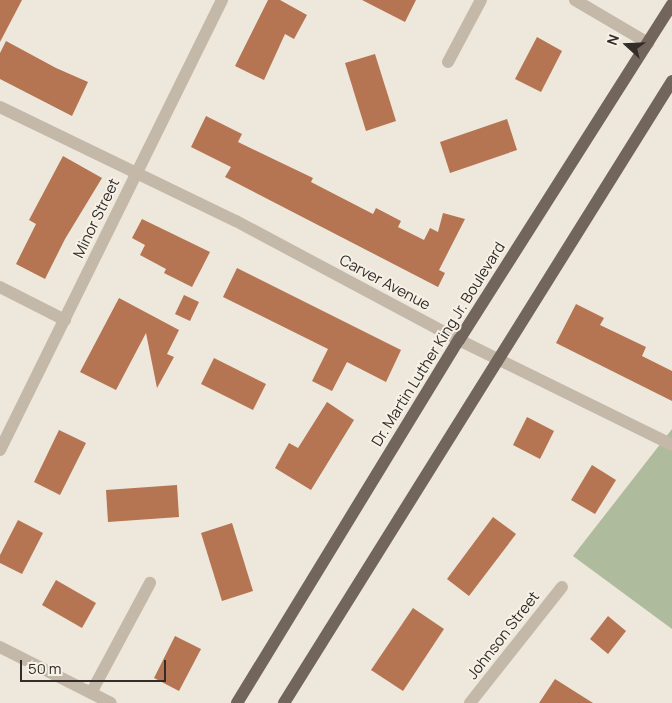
<!DOCTYPE html>
<style>
body{margin:0}
#map{position:relative;width:672px;height:703px;overflow:hidden;background:#eee7db;font-family:Manrope,sans-serif}
div>[style]{position:absolute}
.green>*{inset:0;background:#aebb9d}
.building>*{inset:0;background:#b57452}
.street>*{height:12px;margin:-6px;padding:0 6px;transform-origin:6px;border-radius:6px;background:#c4b8a9}
.primary>*{height:12px;margin:-6px;padding:0 6px;transform-origin:6px;border-radius:6px;background:#72655b}
span{translate:-50% -50%;white-space:nowrap;text-align:center;line-height:1.15;-webkit-text-stroke:4px #f6f1e7;paint-order:stroke}
.street-label{font-size:15px;color:#332c28}
.north{position:absolute;left:602px;top:20px;width:50px;height:50px;-webkit-text-stroke:4px #f6f1e7;paint-order:stroke;rotate:290deg;font-size:14px;font-weight:700;line-height:20px;text-align:center;color:#332c28}
.north::after{content:'';display:block;margin:auto;width:18px;height:22px;background:#332c28;clip-path:polygon(50% 0,100% 100%,50% 72%,0 100%)}
.scale{position:absolute;left:20px;top:660px;width:146px;height:22px;box-sizing:border-box;border:2px solid #332c28;border-top:0;padding-left:6px;font-size:15px;line-height:18px;white-space:nowrap;color:#332c28;-webkit-text-stroke:4px #f6f1e7;paint-order:stroke}
</style>
<div id="map">
<div class="green">
<div style="clip-path:polygon(672px 429px,672px 629px,573px 556px)"></div>
</div>
<div class="building">
<div style="clip-path:polygon(0 0,22px 0,0 42px)"></div>
<div style="clip-path:polygon(268px 0,280px 0,307px 15px,294px 39px,285px 34px,264px 80px,235px 66px)"></div>
<div style="clip-path:polygon(362px 0,416px 0,405px 22px)"></div>
<div style="clip-path:polygon(537px 37px,562px 51px,541px 92px,515px 79px)"></div>
<div style="clip-path:polygon(6px 41px,56px 68px,88px 82px,72px 116px,0 79px,0 53px)"></div>
<div style="clip-path:polygon(375px 54px,396px 121px,366px 131px,345px 63px)"></div>
<div style="clip-path:polygon(206px 116px,242px 134px,238px 142px,313px 178px,311px 182px,373px 214px,376px 208px,401px 221px,398px 227px,424px 240px,430px 228px,438px 232px,443px 213px,465px 219px,439px 270px,445px 273px,438px 287px,225px 177px,231px 167px,191px 147px)"></div>
<div style="clip-path:polygon(507px 119px,517px 150px,450px 173px,440px 142px)"></div>
<div style="clip-path:polygon(63px 156px,102px 178px,65px 239px,45px 279px,16px 264px,36px 224px,29px 220px)"></div>
<div style="clip-path:polygon(142px 219px,210px 252px,192px 287px,164px 273px,166px 269px,140px 255px,145px 245px,132px 238px)"></div>
<div style="clip-path:polygon(237px 268px,401px 350px,386px 382px,347px 362px,332px 391px,312px 381px,328px 349px,223px 297px)"></div>
<div style="clip-path:polygon(184px 295px,199px 302px,190px 321px,175px 314px)"></div>
<div style="clip-path:polygon(119px 298px,179px 330px,167px 354px,174px 357px,157px 388px,146px 333px,116px 390px,80px 372px)"></div>
<div style="clip-path:polygon(576px 304px,604px 318px,600px 325px,646px 347px,642px 356px,672px 371px,672px 401px,556px 343px)"></div>
<div style="clip-path:polygon(214px 358px,266px 384px,253px 410px,201px 384px)"></div>
<div style="clip-path:polygon(327px 402px,354px 420px,311px 490px,275px 468px,289px 443px,298px 448px)"></div>
<div style="clip-path:polygon(527px 417px,554px 431px,540px 459px,513px 445px)"></div>
<div style="clip-path:polygon(59px 430px,86px 443px,60px 495px,34px 482px)"></div>
<div style="clip-path:polygon(592px 465px,616px 480px,595px 514px,571px 500px)"></div>
<div style="clip-path:polygon(177px 485px,179px 517px,108px 522px,106px 490px)"></div>
<div style="clip-path:polygon(493px 517px,516px 534px,469px 596px,447px 579px)"></div>
<div style="clip-path:polygon(18px 520px,43px 533px,22px 574px,0 563px,0 555px)"></div>
<div style="clip-path:polygon(232px 523px,253px 591px,222px 601px,201px 533px)"></div>
<div style="clip-path:polygon(56px 580px,96px 603px,82px 628px,42px 605px)"></div>
<div style="clip-path:polygon(413px 608px,444px 629px,403px 691px,371px 670px)"></div>
<div style="clip-path:polygon(608px 616px,626px 631px,608px 654px,590px 639px)"></div>
<div style="clip-path:polygon(175px 636px,201px 649px,179px 691px,154px 678px)"></div>
<div style="clip-path:polygon(555px 679px,593px 703px,539px 703px)"></div>
</div>
<div class="street">
<div style="left:575px;top:0;width:85px;rotate:30.5deg"></div>
<div style="left:448px;top:62px;width:70px;rotate:-62deg"></div>
<div style="left:0;top:107px;width:262px;rotate:25.8deg"></div>
<div style="left:236px;top:221px;width:253px;rotate:28.1deg"></div>
<div style="left:459px;top:340px;width:237px;rotate:26.2deg"></div>
<div style="left:0;top:287px;width:73px;rotate:26.9deg"></div>
<div style="left:0;top:450px;width:502px;rotate:-63.74deg"></div>
<div style="left:0;top:647px;width:124px;rotate:26.8deg"></div>
<div style="left:91px;top:693px;width:125px;rotate:-61.8deg"></div>
<div style="left:470px;top:703px;width:148px;rotate:-51.6deg"></div>
</div>
<div class="primary">
<div style="left:237px;top:703px;width:426px;rotate:-58.6deg"></div>
<div style="left:459px;top:340px;width:397px;rotate:-57.6deg"></div>
<div style="left:284px;top:703px;width:733px;rotate:-58.04deg"></div>
</div>
<div class="street-label">
<span style="left:96px;top:218px;rotate:-64deg">Minor Street</span>
<span style="left:385px;top:282px;rotate:28deg">Carver Avenue</span>
<span style="left:438px;top:344px;rotate:-58deg">Dr. Martin Luther King Jr. Boulevard</span>
<span style="left:503px;top:635px;rotate:-52deg">Johnson Street</span>
</div>
<div class="north">N</div>
<div class="scale">50 m</div>
</div>
